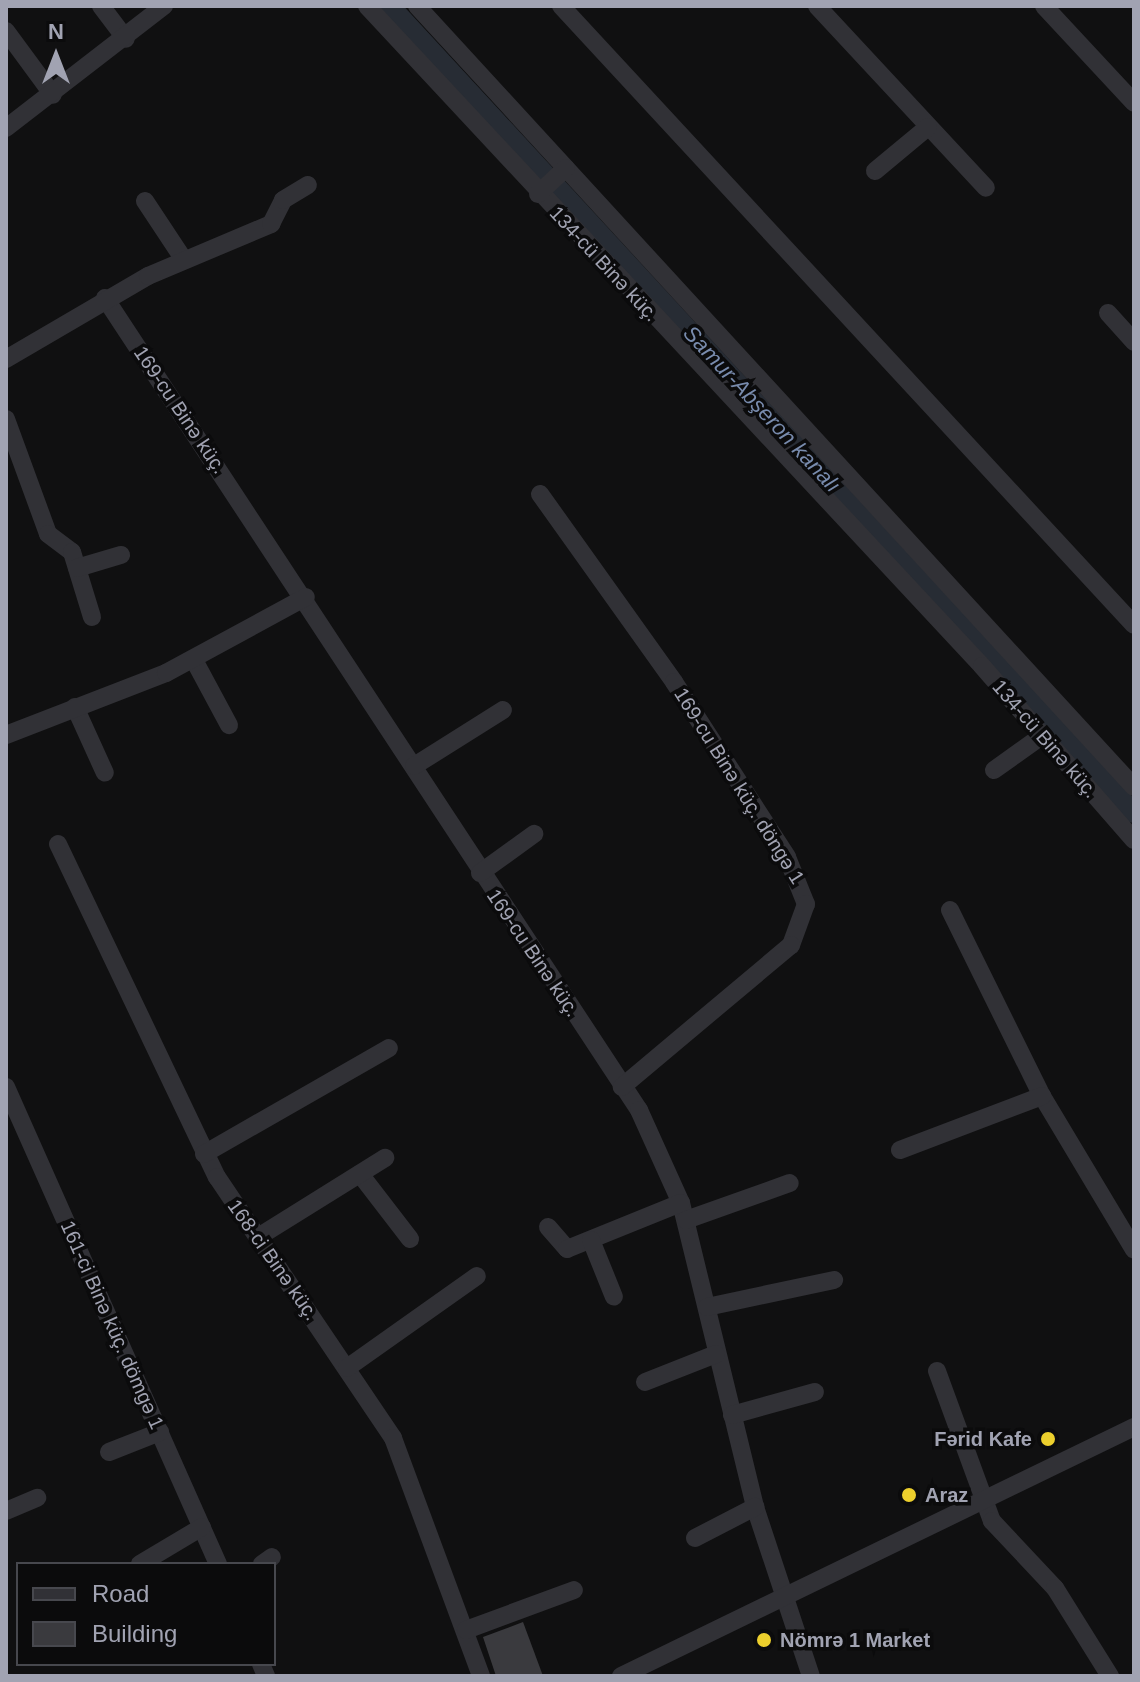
<!DOCTYPE html>
<meta charset="utf-8">
<style>
body{margin:0}
#map{position:relative;width:1140px;height:1682px;overflow:hidden;background:#101011;font-family:Arial,sans-serif}
div>[style]{position:absolute}
.canal>*{height:20px;margin:-10px;padding:0 10px;transform-origin:10px;border-radius:10px;background:#272c34}
.building>*{inset:0;background:#3a3a3e}
.minor>*{height:18px;margin:-9px;padding:0 9px;transform-origin:9px;border-radius:9px;background:#313136}
.dots>*{width:22px;height:22px;translate:-50% -50%;box-sizing:border-box;border:4px solid #0b0b0c;border-radius:50%}
span{translate:-50% -50%;white-space:nowrap;text-align:center;line-height:1.15;-webkit-text-stroke:7px #0b0b0c;paint-order:stroke}
.street-label{font-size:20px;color:#a1a3b2}
.poi-label{font-size:20px;color:#a1a3b2;font-weight:700}
.right{translate:-100% -50%;text-align:right}
.left{translate:0 -50%;text-align:left}
.water-label{font-size:22px;color:#788bad;font-style:italic}
.frame{position:absolute;inset:0;border:8px solid #a1a3b2;pointer-events:none}
.legend{position:absolute;left:16px;top:1562px;width:260px;height:104px;box-sizing:border-box;background:#0b0b0c;border:2px solid #47484e;margin:0;padding:10px 14px;list-style:none;font-size:24px;color:#a1a3b2}
.legend li{display:flex;align-items:center;gap:16px;height:40px}
.legend b{width:40px;border:2px solid #47484e}
.north{position:absolute;left:16px;top:16px;width:80px;height:80px;-webkit-text-stroke:6px #0b0b0c;paint-order:stroke;rotate:0deg;font-size:22px;font-weight:700;line-height:32px;text-align:center;color:#a1a3b2}
.north::after{content:'';display:block;margin:auto;width:28px;height:36px;background:#a1a3b2;clip-path:polygon(50% 0,100% 100%,50% 72%,0 100%)}
</style>
<div id="map">
<div class="canal">
<div style="left:390px;top:6px;width:1098px;rotate:47.33deg"></div>
</div>
<div class="building">
<div style="clip-path:polygon(523px 1622px,543px 1676px,496px 1676px,483px 1637px)"></div>
</div>
<div class="minor">
<div style="left:101px;top:6px;width:41px;rotate:52.9deg"></div>
<div style="left:367px;top:6px;width:902px;rotate:47.02deg"></div>
<div style="left:982px;top:666px;width:231px;rotate:48.9deg"></div>
<div style="left:417px;top:6px;width:1060px;rotate:47.45deg"></div>
<div style="left:561px;top:6px;width:843px;rotate:47.21deg"></div>
<div style="left:817px;top:6px;width:248px;rotate:47.1deg"></div>
<div style="left:1044px;top:6px;width:132px;rotate:47.1deg"></div>
<div style="left:6px;top:31px;width:79px;rotate:53.7deg"></div>
<div style="left:6px;top:128px;width:200px;rotate:-37.7deg"></div>
<div style="left:875px;top:171px;width:69px;rotate:-39.7deg"></div>
<div style="left:538px;top:194px;width:38px;rotate:-43deg"></div>
<div style="left:145px;top:201px;width:71px;rotate:56.5deg"></div>
<div style="left:105px;top:298px;width:972px;rotate:56.67deg"></div>
<div style="left:639px;top:1110px;width:102px;rotate:65.7deg"></div>
<div style="left:681px;top:1203px;width:313px;rotate:76.3deg"></div>
<div style="left:755px;top:1507px;width:178px;rotate:71.7deg"></div>
<div style="left:1108px;top:313px;width:39px;rotate:48deg"></div>
<div style="left:6px;top:359px;width:164px;rotate:-30.3deg"></div>
<div style="left:148px;top:276px;width:134px;rotate:-22.9deg"></div>
<div style="left:271px;top:224px;width:27px;rotate:-63deg"></div>
<div style="left:283px;top:200px;width:29px;rotate:-31deg"></div>
<div style="left:6px;top:419px;width:122px;rotate:69.9deg"></div>
<div style="left:48px;top:534px;width:30px;rotate:37deg"></div>
<div style="left:72px;top:552px;width:68px;rotate:72.9deg"></div>
<div style="left:540px;top:494px;width:231px;rotate:54.5deg"></div>
<div style="left:674px;top:682px;width:208px;rotate:57.1deg"></div>
<div style="left:787px;top:857px;width:51px;rotate:68deg"></div>
<div style="left:806px;top:904px;width:44px;rotate:110.1deg"></div>
<div style="left:791px;top:945px;width:221px;rotate:140deg"></div>
<div style="left:77px;top:568px;width:46px;rotate:-16.5deg"></div>
<div style="left:194px;top:660px;width:74px;rotate:61.7deg"></div>
<div style="left:75px;top:707px;width:72px;rotate:65.6deg"></div>
<div style="left:6px;top:735px;width:172px;rotate:-21.2deg"></div>
<div style="left:166px;top:673px;width:159px;rotate:-28.5deg"></div>
<div style="left:414px;top:766px;width:105px;rotate:-32.2deg"></div>
<div style="left:994px;top:770px;width:60px;rotate:-35.5deg"></div>
<div style="left:58px;top:844px;width:369px;rotate:64.5deg"></div>
<div style="left:217px;top:1177px;width:315px;rotate:56deg"></div>
<div style="left:393px;top:1438px;width:254px;rotate:69.7deg"></div>
<div style="left:480px;top:873px;width:67px;rotate:-35.8deg"></div>
<div style="left:950px;top:910px;width:208px;rotate:63.7deg"></div>
<div style="left:1042px;top:1096px;width:179px;rotate:59.1deg"></div>
<div style="left:6px;top:1087px;width:522px;rotate:66.04deg"></div>
<div style="left:900px;top:1150px;width:152px;rotate:-20.8deg"></div>
<div style="left:204px;top:1154px;width:213px;rotate:-29.8deg"></div>
<div style="left:360px;top:1174px;width:82px;rotate:52.4deg"></div>
<div style="left:686px;top:1220px;width:110px;rotate:-19.6deg"></div>
<div style="left:548px;top:1227px;width:29px;rotate:49deg"></div>
<div style="left:567px;top:1249px;width:123px;rotate:-22deg"></div>
<div style="left:258px;top:1237px;width:150px;rotate:-31.9deg"></div>
<div style="left:591px;top:1240px;width:61px;rotate:68deg"></div>
<div style="left:707px;top:1307px;width:130px;rotate:-12deg"></div>
<div style="left:347px;top:1368px;width:159px;rotate:-35.3deg"></div>
<div style="left:937px;top:1371px;width:160px;rotate:69.9deg"></div>
<div style="left:992px;top:1521px;width:92px;rotate:46.8deg"></div>
<div style="left:1055px;top:1588px;width:104px;rotate:58deg"></div>
<div style="left:645px;top:1382px;width:76px;rotate:-21.5deg"></div>
<div style="left:732px;top:1415px;width:86px;rotate:-15.5deg"></div>
<div style="left:109px;top:1452px;width:55px;rotate:-21.4deg"></div>
<div style="left:6px;top:1511px;width:34px;rotate:-23deg"></div>
<div style="left:695px;top:1538px;width:68px;rotate:-27.3deg"></div>
<div style="left:140px;top:1564px;width:72px;rotate:-30.8deg"></div>
<div style="left:262px;top:1564px;width:12px;rotate:-35deg"></div>
<div style="left:466px;top:1630px;width:115px;rotate:-20.3deg"></div>
<div style="left:261px;top:1664px;width:13px;rotate:67deg"></div>
<div style="left:621px;top:1676px;width:570px;rotate:-25.89deg"></div>
</div>
<div class="dots">
<div style="left:1048px;top:1439px;background:#eccf2d"></div>
<div style="left:909px;top:1495px;background:#eccf2d"></div>
<div style="left:764px;top:1640px;background:#eccf2d"></div>
</div>
<div class="street-label">
<span style="left:604px;top:264px;rotate:47deg">134-cü Binə küç.</span>
<span style="left:180px;top:410px;rotate:56deg">169-cu Binə küç.</span>
<span style="left:1045px;top:739px;rotate:49deg">134-cü Binə küç.</span>
<span style="left:739px;top:786px;rotate:58deg">169-cu Binə küç. döngə 1</span>
<span style="left:533px;top:953px;rotate:56deg">169-cu Binə küç.</span>
<span style="left:273px;top:1260px;rotate:55deg">168-ci Binə küç.</span>
<span style="left:112px;top:1325px;rotate:66deg">161-ci Binə küç. dömgə 1</span>
</div>
<div class="poi-label">
<span class="right" style="left:1032px;top:1439px">Fərid Kafe</span>
<span class="left" style="left:925px;top:1495px">Araz</span>
<span class="left" style="left:780px;top:1640px">Nömrə 1 Market</span>
</div>
<div class="water-label">
<span style="left:762px;top:409px;rotate:47deg">Samur-Abşeron kanalı</span>
</div>
<div class="frame"></div>
<ul class="legend">
<li><b style="height:10px;background:#313136"></b>Road</li>
<li><b style="height:22px;background:#3a3a3e"></b>Building</li>
</ul>
<div class="north">N</div>
</div>
